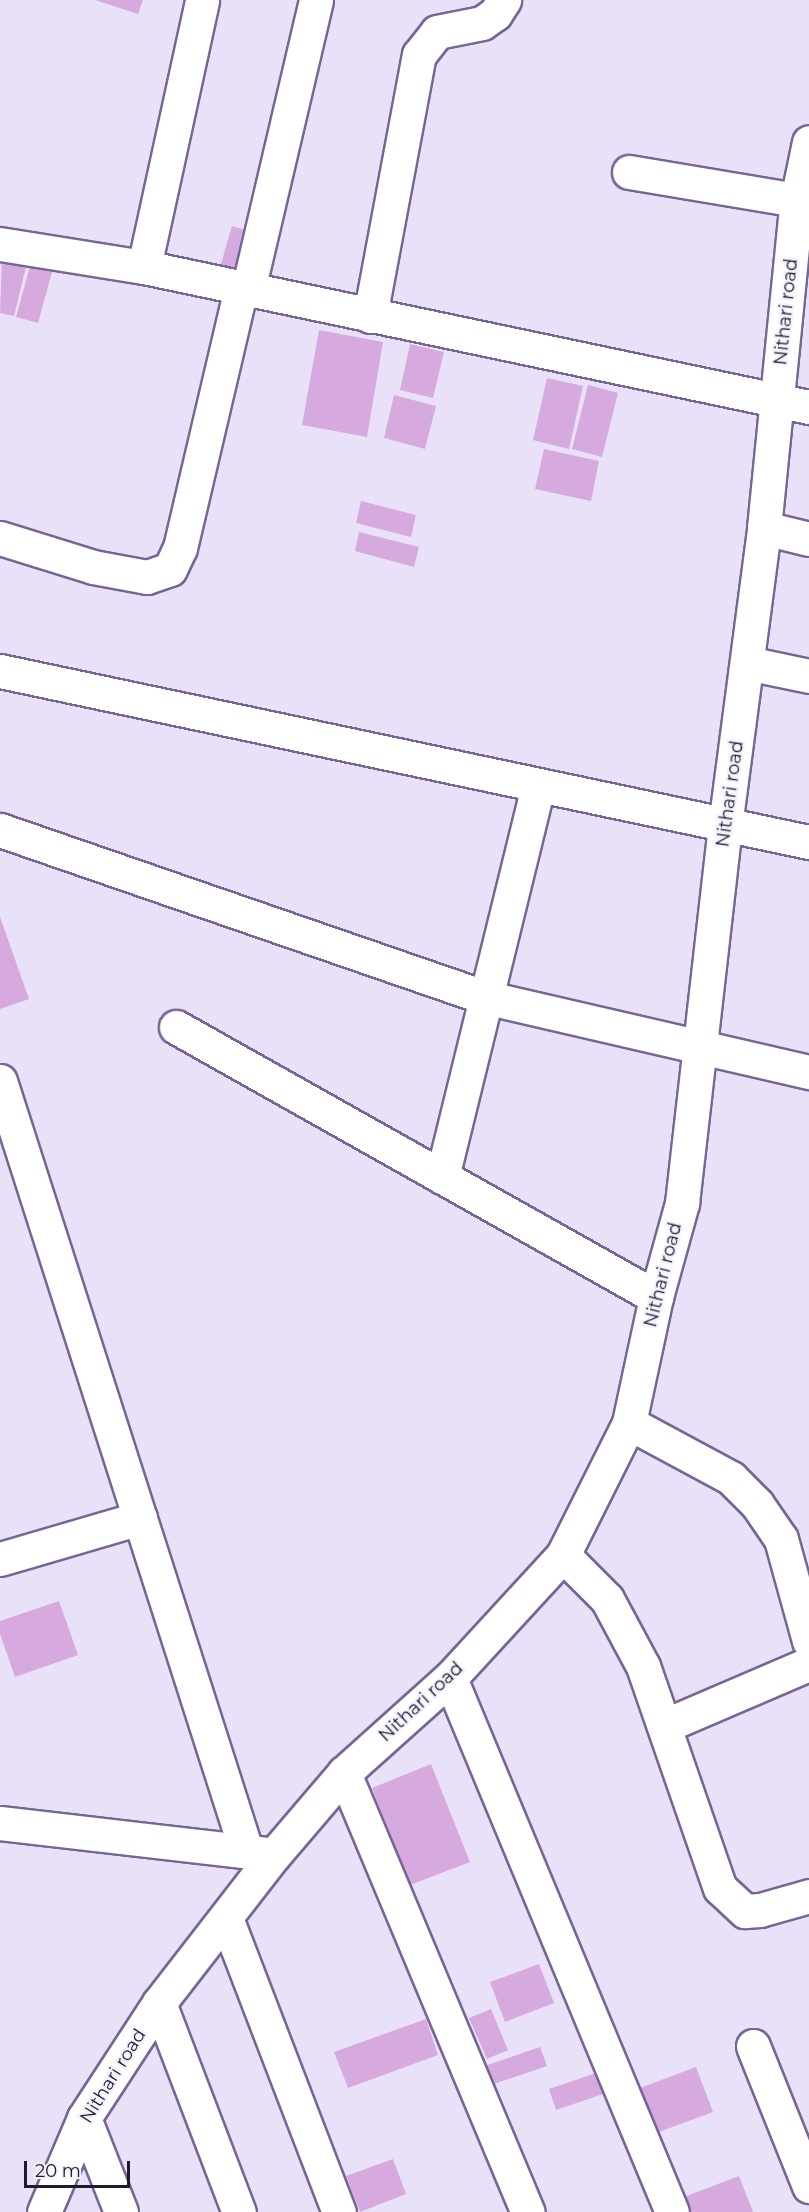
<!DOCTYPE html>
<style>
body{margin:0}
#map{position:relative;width:809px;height:2212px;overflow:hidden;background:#e9e1f7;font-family:Montserrat,sans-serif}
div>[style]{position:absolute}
.building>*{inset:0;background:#d7aadf}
.roads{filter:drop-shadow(2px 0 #776695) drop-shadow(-2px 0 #776695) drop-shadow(0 2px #776695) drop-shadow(0 -2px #776695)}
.street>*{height:33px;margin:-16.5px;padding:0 16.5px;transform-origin:16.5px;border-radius:16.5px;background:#fff}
span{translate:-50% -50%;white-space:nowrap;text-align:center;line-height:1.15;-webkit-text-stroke:4.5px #f4f1fc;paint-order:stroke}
.street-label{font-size:18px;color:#20182b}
.scale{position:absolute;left:24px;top:2161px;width:106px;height:27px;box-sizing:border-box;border:3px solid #20182b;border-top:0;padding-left:8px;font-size:18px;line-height:21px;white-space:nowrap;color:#20182b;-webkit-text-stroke:4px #f4f1fc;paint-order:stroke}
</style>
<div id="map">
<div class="building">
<div style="clip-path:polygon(95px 0,143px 0,138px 14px)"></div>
<div style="clip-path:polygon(232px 226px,255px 233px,242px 280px,218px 274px)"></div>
<div style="clip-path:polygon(2px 257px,27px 263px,14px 316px,0 313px)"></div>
<div style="clip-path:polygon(30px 266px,52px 272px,38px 323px,16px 317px)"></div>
<div style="clip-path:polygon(319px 330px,383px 342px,367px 437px,302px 425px)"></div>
<div style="clip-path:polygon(410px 344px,444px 352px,433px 398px,400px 390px)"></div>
<div style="clip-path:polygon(547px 378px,583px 386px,569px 449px,533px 440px)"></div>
<div style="clip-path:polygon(588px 385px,618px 393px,602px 457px,572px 449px)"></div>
<div style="clip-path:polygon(394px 395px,436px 406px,425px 449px,384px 438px)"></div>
<div style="clip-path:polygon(544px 449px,599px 461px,591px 501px,535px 489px)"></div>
<div style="clip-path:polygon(361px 501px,416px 515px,411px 537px,356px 523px)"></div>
<div style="clip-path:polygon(359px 532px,419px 547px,414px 567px,355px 551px)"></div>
<div style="clip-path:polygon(0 917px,29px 999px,0 1009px)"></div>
<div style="clip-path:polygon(59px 1601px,78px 1655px,15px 1677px,0 1634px,0 1621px)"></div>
<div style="clip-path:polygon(431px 1764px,470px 1862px,410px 1885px,372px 1788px)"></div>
<div style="clip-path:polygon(539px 1964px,554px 2003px,505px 2022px,490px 1982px)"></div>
<div style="clip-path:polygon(491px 2009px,508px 2050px,487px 2059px,469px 2018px)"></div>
<div style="clip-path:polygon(426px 2019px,438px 2055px,348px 2088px,334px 2052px)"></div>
<div style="clip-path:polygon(540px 2047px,547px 2066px,491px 2085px,485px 2066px)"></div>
<div style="clip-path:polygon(696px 2067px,713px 2112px,648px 2136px,632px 2091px)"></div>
<div style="clip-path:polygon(599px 2072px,606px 2093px,556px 2110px,549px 2089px)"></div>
<div style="clip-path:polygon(393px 2159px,406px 2194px,360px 2212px,346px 2176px)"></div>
<div style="clip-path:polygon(739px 2176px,753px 2212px,690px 2212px,684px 2197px)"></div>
</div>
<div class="roads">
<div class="street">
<div style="left:629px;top:172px;width:182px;rotate:9.5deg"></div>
<div style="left:0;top:244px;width:146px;rotate:9.1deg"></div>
<div style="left:144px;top:267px;width:680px;rotate:11.89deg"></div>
<div style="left:144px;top:267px;width:273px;rotate:-77.7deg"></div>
<div style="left:248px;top:290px;width:298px;rotate:-76.8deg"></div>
<div style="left:370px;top:316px;width:266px;rotate:-79.4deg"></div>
<div style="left:419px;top:55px;width:29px;rotate:-52deg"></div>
<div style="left:437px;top:32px;width:46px;rotate:-11.3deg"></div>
<div style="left:482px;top:23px;width:16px;rotate:-35deg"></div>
<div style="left:495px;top:14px;width:17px;rotate:-57deg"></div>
<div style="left:764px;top:528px;width:46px;rotate:13.7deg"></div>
<div style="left:0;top:538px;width:97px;rotate:17.3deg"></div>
<div style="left:93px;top:567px;width:55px;rotate:10.5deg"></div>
<div style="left:147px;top:577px;width:24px;rotate:-19deg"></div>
<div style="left:170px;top:569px;width:23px;rotate:-65deg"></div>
<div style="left:180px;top:548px;width:267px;rotate:-76.8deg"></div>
<div style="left:747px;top:663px;width:63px;rotate:11.8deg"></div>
<div style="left:0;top:671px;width:827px;rotate:11.94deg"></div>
<div style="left:0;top:830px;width:512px;rotate:19.04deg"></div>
<div style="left:484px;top:997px;width:334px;rotate:13deg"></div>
<div style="left:176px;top:1027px;width:551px;rotate:29.36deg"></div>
<div style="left:0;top:1081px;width:807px;rotate:72.26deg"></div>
<div style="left:442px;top:1177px;width:402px;rotate:-76.2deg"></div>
<div style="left:629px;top:1423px;width:116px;rotate:28.3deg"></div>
<div style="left:731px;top:1478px;width:37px;rotate:45deg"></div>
<div style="left:757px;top:1504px;width:42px;rotate:55.6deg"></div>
<div style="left:781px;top:1539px;width:106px;rotate:74.6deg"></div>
<div style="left:563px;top:1555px;width:62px;rotate:45deg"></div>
<div style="left:607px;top:1599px;width:76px;rotate:61.8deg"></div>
<div style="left:643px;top:1666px;width:235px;rotate:70.9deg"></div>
<div style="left:720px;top:1888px;width:34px;rotate:43deg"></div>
<div style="left:745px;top:1911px;width:15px;rotate:-4deg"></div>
<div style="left:760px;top:1910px;width:51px;rotate:-15.9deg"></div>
<div style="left:0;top:1559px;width:146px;rotate:-16.3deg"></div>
<div style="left:450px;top:1678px;width:578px;rotate:67.43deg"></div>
<div style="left:664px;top:1726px;width:158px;rotate:-23.2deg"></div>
<div style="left:344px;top:1773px;width:476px;rotate:67.3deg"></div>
<div style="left:0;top:1823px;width:268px;rotate:6.6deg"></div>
<div style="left:226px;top:1918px;width:315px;rotate:69deg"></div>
<div style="left:159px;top:2003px;width:224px;rotate:69.1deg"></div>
<div style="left:753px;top:2046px;width:151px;rotate:68.2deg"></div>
<div style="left:84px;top:2118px;width:101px;rotate:68.5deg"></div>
<div style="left:44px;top:2212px;width:102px;rotate:-66.9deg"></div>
<div style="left:84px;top:2118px;width:137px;rotate:-56.9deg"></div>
<div style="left:159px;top:2003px;width:187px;rotate:-52.2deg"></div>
<div style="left:274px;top:1855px;width:108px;rotate:-49.5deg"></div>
<div style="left:344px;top:1773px;width:142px;rotate:-41.9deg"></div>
<div style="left:450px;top:1678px;width:167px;rotate:-47.4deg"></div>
<div style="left:563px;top:1555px;width:148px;rotate:-63.4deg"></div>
<div style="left:629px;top:1423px;width:129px;rotate:-77.9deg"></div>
<div style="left:656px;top:1297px;width:98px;rotate:-74.5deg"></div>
<div style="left:682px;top:1203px;width:379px;rotate:-83.5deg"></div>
<div style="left:725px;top:826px;width:301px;rotate:-82.5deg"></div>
<div style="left:764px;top:528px;width:330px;rotate:-84.3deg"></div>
<div style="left:797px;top:200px;width:59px;rotate:-78.3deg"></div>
</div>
</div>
<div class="street-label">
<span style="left:786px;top:312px;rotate:-84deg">Nithari road</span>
<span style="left:730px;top:794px;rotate:-82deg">Nithari road</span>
<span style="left:663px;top:1275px;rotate:-76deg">Nithari road</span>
<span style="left:421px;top:1702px;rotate:-43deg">Nithari road</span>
<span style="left:113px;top:2076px;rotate:-58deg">Nithari road</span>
</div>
<div class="scale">20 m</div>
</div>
